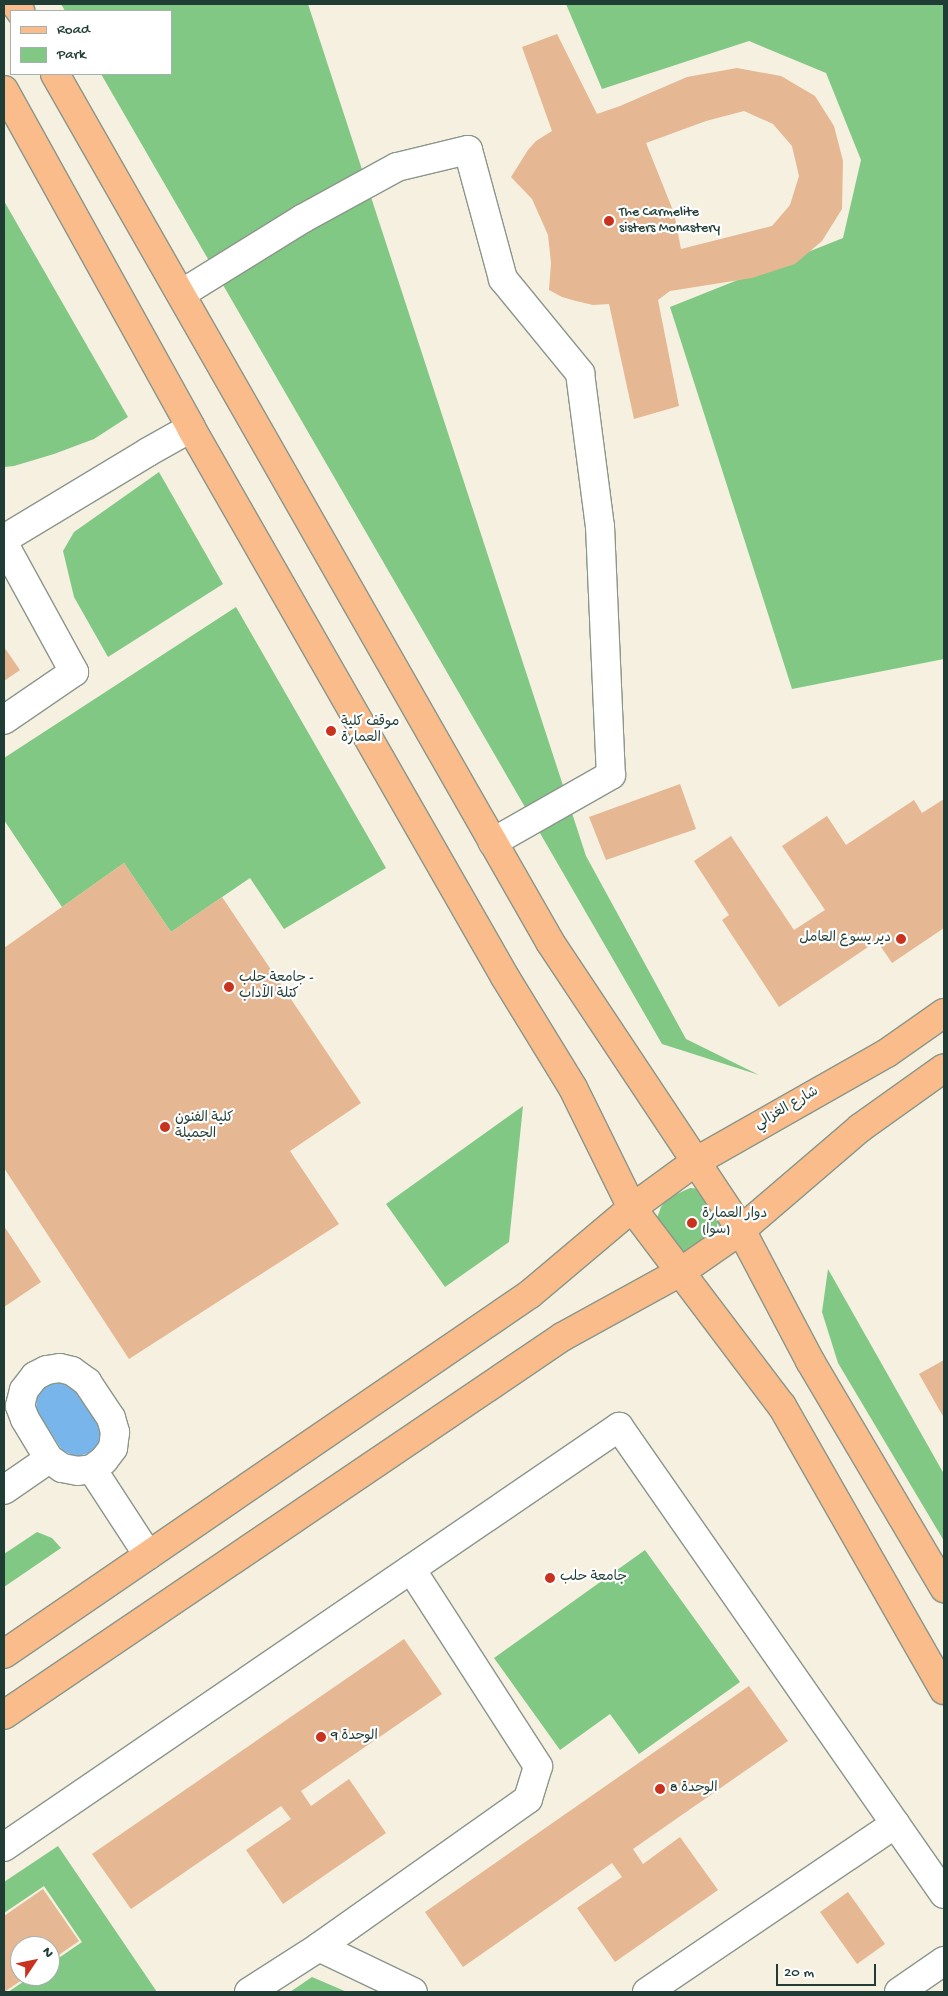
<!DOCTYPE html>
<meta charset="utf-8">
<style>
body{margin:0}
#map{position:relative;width:948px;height:1996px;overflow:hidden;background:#f6f0e0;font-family:"Gochi Hand","Playpen Sans Arabic",sans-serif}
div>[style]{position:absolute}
.green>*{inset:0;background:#80c884}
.water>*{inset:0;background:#78b5eb}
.building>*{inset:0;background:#e5b793}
.roads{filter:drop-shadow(1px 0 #8a968a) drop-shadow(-1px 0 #8a968a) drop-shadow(0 1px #8a968a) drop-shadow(0 -1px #8a968a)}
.minor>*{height:28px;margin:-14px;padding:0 14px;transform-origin:14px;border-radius:14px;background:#fff}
.major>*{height:28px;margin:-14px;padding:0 14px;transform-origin:14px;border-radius:14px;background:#f9bc8a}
.dots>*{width:14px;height:14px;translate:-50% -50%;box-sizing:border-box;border:2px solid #fff;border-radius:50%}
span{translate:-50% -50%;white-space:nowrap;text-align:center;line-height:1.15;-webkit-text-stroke:4.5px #fff;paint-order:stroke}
.poi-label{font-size:14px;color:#1f3d34}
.left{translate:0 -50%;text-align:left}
.right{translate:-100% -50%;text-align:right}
.street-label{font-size:14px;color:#1f3d34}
.frame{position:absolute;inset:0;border:5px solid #1f3d34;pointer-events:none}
.legend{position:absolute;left:10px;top:10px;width:162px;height:65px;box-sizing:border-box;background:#fff;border:1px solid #a5b1ae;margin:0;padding:6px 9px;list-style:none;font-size:15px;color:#1f3d34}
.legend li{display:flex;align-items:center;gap:10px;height:25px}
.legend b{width:25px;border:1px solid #a5b1ae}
.north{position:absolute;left:10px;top:1936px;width:50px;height:50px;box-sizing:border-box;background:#fff;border:1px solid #a5b1ae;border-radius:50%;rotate:56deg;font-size:14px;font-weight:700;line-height:20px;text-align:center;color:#1f3d34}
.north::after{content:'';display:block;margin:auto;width:18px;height:22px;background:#c8321e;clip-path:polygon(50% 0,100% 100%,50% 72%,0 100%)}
.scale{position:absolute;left:776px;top:1964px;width:100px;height:22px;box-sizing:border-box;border:2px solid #1f3d34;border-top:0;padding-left:6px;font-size:15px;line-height:18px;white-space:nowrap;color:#1f3d34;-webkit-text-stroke:4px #fff;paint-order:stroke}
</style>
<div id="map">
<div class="green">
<div style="clip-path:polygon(61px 4px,308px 4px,586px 856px,686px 1039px,759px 1075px,662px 1044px,101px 74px,171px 74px,171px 11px,65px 11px)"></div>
<div style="clip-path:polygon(566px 4px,944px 4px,944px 659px,792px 689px,670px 307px,843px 238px,861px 160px,826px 73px,749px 41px,602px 89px)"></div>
<div style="clip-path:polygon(4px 201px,128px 417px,94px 439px,54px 454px,14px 466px,4px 467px)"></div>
<div style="clip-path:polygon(159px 472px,223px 584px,108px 657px,74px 597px,63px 551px,74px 532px)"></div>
<div style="clip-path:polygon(236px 607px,386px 868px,284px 929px,250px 878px,171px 932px,124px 863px,62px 907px,4px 820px,4px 758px)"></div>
<div style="clip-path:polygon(523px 1106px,509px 1242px,445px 1287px,386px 1204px)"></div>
<div style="clip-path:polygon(690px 1188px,702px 1189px,731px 1224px,689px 1262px,657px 1230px,657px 1218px,661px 1207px,668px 1198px)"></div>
<div style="clip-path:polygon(828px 1269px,944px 1474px,944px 1541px,838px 1363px,822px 1312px)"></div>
<div style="clip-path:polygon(37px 1532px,52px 1538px,61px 1548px,4px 1587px,4px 1554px)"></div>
<div style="clip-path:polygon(645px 1550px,740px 1682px,639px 1754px,610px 1714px,560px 1750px,494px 1658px)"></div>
<div style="clip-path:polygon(58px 1846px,157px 1992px,8px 1992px,32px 1976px,50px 1976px,50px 1964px,82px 1942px,44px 1886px,4px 1913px,4px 1882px)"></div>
<div style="clip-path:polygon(312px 1977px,347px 1992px,290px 1992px)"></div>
</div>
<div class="water">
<div style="clip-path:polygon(59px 1381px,73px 1384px,103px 1429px,101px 1444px,89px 1453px,76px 1457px,62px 1450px,36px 1410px,37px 1396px,45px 1387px)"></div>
</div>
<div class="building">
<div style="clip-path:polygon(evenodd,557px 34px,597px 114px,620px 106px,687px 77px,737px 68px,781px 76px,815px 96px,834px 126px,843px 161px,842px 209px,822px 241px,795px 264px,752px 278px,670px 291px,658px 300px,679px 406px,634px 419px,609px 304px,593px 305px,576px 301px,562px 297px,549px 290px,551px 263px,548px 235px,532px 199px,511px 177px,528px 150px,536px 141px,552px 131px,522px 47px,557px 34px,744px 111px,773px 124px,792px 146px,799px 176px,790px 205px,772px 226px,681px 249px,674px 213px,646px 143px,706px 121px,744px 111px)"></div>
<div style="clip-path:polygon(4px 647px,20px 670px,4px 681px)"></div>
<div style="clip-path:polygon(680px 784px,696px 829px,606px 860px,589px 817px)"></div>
<div style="clip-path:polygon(944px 799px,944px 928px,892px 963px,877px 941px,779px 1007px,722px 920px,729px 915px,694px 861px,731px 836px,794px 930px,825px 910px,782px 846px,827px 816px,846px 845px,914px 800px,922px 813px)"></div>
<div style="clip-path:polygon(124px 863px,171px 932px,222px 897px,361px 1103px,290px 1151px,339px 1224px,129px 1359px,4px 1168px,4px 948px)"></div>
<div style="clip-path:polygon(4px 1226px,41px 1282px,4px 1307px)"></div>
<div style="clip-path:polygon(944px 1360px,944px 1418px,919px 1374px)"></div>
<div style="clip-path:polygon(404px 1639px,442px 1694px,301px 1791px,311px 1806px,349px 1779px,386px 1833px,283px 1904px,246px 1850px,291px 1819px,281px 1806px,131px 1909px,92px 1854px)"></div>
<div style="clip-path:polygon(749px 1686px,788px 1741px,633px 1849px,643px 1864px,680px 1837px,718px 1890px,615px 1962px,577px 1908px,622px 1877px,612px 1863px,463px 1967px,425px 1912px)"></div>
<div style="clip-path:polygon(43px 1889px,79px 1941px,50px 1961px,50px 1946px,20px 1946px,20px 1976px,28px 1976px,4px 1992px,4px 1916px)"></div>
<div style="clip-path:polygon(848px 1892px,885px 1944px,857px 1964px,820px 1912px)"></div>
</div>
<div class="roads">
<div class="minor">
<div style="left:181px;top:294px;width:142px;rotate:-31.8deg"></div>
<div style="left:302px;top:219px;width:108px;rotate:-28.7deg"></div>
<div style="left:397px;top:167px;width:73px;rotate:-13.5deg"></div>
<div style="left:468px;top:150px;width:134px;rotate:74.8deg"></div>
<div style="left:503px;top:279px;width:122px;rotate:50.7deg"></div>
<div style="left:580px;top:373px;width:154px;rotate:82.6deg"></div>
<div style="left:600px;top:526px;width:249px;rotate:87.5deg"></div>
<div style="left:611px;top:775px;width:136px;rotate:150.4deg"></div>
<div style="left:4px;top:539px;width:168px;rotate:-31.1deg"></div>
<div style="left:148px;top:452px;width:49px;rotate:-29.2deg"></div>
<div style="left:4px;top:544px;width:146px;rotate:61.3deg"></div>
<div style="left:74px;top:672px;width:85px;rotate:145.6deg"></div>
<div style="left:60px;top:1368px;width:12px;rotate:14deg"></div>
<div style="left:72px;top:1371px;width:19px;rotate:36deg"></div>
<div style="left:87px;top:1382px;width:43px;rotate:56.3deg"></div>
<div style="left:111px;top:1418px;width:15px;rotate:74deg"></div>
<div style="left:115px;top:1432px;width:16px;rotate:97deg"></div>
<div style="left:113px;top:1448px;width:15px;rotate:127deg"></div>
<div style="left:104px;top:1460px;width:15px;rotate:143deg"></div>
<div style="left:92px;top:1469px;width:14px;rotate:172deg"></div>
<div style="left:78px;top:1471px;width:16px;rotate:-169deg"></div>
<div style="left:62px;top:1468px;width:16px;rotate:-145deg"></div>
<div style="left:49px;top:1459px;width:47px;rotate:-121deg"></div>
<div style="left:25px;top:1419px;width:14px;rotate:-111deg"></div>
<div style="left:20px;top:1406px;width:16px;rotate:-76deg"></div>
<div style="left:24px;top:1390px;width:18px;rotate:-52deg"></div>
<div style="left:35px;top:1376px;width:13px;rotate:-27deg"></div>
<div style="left:47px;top:1370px;width:13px;rotate:-9deg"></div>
<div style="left:92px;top:1469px;width:103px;rotate:56.9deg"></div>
<div style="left:4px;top:1490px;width:55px;rotate:-34.6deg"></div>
<div style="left:4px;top:1847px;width:745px;rotate:-34.33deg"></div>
<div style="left:619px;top:1427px;width:569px;rotate:55.16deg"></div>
<div style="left:319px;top:1947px;width:256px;rotate:-35.3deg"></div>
<div style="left:528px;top:1799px;width:34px;rotate:-73deg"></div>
<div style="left:538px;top:1766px;width:234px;rotate:-122.8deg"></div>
<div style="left:249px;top:1992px;width:83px;rotate:-32.7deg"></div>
<div style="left:319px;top:1947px;width:104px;rotate:25.6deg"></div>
<div style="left:647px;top:1992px;width:300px;rotate:-34.1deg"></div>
<div style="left:899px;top:1992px;width:55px;rotate:-34.6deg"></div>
</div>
<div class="major">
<div style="left:15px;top:4px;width:9px;rotate:54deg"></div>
<div style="left:55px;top:74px;width:999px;rotate:60.3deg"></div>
<div style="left:550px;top:942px;width:346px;rotate:56.4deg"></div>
<div style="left:741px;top:1230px;width:148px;rotate:62.2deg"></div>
<div style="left:810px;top:1361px;width:264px;rotate:59.4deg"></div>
<div style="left:4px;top:90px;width:386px;rotate:61deg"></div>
<div style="left:191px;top:428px;width:632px;rotate:60.23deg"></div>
<div style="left:505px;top:977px;width:130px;rotate:58.5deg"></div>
<div style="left:573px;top:1088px;width:134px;rotate:63.8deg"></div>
<div style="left:632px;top:1208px;width:248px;rotate:52.9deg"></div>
<div style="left:782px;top:1406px;width:327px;rotate:60.3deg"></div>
<div style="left:4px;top:1654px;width:637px;rotate:-34.39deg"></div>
<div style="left:530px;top:1294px;width:133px;rotate:-40.1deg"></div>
<div style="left:632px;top:1208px;width:78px;rotate:-36.1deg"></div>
<div style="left:695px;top:1162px;width:221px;rotate:-29.6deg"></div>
<div style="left:887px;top:1053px;width:70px;rotate:-35.1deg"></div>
<div style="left:4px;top:1715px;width:674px;rotate:-34.11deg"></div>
<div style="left:562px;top:1337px;width:137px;rotate:-28.8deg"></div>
<div style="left:682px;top:1271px;width:72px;rotate:-34.8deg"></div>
<div style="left:741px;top:1230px;width:157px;rotate:-40.6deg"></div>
<div style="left:860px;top:1128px;width:103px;rotate:-35.5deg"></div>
</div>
</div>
<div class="dots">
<div style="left:609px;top:221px;background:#c8321e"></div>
<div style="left:331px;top:731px;background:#c8321e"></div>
<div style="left:901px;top:939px;background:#c8321e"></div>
<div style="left:229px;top:987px;background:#c8321e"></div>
<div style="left:165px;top:1127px;background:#c8321e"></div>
<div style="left:692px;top:1223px;background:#c8321e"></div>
<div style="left:550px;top:1578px;background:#c8321e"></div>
<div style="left:321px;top:1737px;background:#c8321e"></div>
<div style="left:660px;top:1789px;background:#c8321e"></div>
</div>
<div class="poi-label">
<span class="left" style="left:619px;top:221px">The Carmelite<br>sisters Monastery</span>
<span class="left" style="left:341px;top:731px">موقف كلية<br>العمارة</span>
<span class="right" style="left:891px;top:939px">دير يسوع العامل</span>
<span class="left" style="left:239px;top:987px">جامعة حلب -<br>كتلة الآداب</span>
<span class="left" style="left:175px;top:1127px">كلية الفنون<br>الجميلة</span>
<span class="left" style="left:702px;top:1223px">دوار العمارة<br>(سوا)</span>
<span class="left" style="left:560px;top:1578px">جامعة حلب</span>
<span class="left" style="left:331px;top:1737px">الوحدة 9</span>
<span class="left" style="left:670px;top:1789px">الوحدة 8</span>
</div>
<div class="street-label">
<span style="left:787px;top:1109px;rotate:-30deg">شارع الغزالي</span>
</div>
<div class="frame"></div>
<ul class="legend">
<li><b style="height:6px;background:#f9bc8a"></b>Road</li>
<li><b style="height:14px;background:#80c884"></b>Park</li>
</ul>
<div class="north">N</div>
<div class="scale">20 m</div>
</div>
